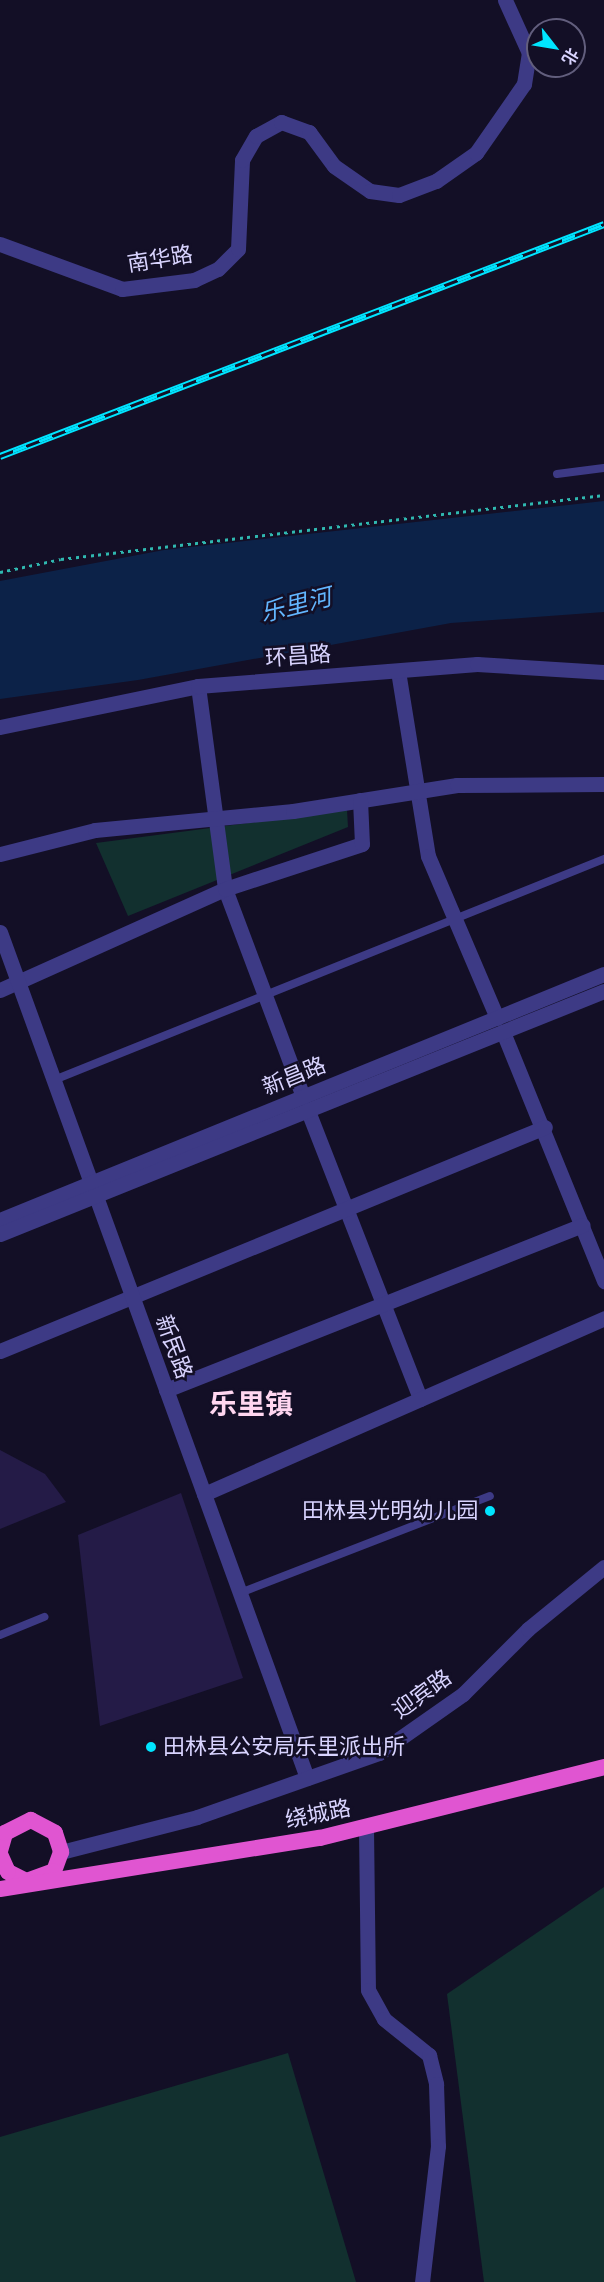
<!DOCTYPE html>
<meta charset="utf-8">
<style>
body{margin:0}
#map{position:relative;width:604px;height:2282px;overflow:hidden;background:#130f26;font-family:Signika,"Noto Sans SC",sans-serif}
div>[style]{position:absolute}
.green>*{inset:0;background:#12302f}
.water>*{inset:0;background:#0c2248}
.building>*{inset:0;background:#241b47}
.path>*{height:3px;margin-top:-1.5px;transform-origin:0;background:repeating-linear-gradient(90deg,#2fb8b0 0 3px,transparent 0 7.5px)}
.service>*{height:8px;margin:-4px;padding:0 4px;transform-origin:4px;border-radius:4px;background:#3d3a85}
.minor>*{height:15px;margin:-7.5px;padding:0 7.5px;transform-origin:7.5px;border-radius:7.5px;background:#3d3a85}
.tertiary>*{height:15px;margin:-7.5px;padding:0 7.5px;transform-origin:7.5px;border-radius:7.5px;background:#3d3a85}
.trunk>*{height:16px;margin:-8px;padding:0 8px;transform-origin:8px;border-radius:8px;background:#e055d1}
.rail>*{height:7px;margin-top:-3.5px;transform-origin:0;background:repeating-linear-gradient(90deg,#130f26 0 14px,#00e5ff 0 28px);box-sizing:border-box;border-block:2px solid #00e5ff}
.dots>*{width:16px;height:16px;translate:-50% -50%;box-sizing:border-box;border:3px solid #130f26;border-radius:50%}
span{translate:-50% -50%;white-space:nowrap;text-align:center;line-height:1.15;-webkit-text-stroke:5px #130f26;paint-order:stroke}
.street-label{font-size:22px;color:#d9d4ff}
.poi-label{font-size:22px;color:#d9d4ff}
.right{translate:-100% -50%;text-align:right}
.left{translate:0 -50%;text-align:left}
.water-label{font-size:24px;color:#62b6ff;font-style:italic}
.district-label{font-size:28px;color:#ffd6f0;font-weight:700}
.north{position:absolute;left:526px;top:18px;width:60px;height:60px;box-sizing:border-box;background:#130f26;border:2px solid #625e7d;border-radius:50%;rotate:121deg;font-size:16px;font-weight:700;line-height:24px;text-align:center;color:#d9d4ff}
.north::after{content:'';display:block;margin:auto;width:21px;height:27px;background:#00e5ff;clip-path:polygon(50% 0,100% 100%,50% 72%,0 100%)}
</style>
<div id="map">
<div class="green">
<div style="clip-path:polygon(347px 810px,348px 827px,128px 916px,96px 843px)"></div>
<div style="clip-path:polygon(604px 1887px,604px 2282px,484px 2282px,447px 1994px)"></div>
<div style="clip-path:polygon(288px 2053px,356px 2282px,0 2282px,0 2137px)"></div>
</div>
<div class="water">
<div style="clip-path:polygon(604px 501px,604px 612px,451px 623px,138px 680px,0 699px,0 581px,164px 550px)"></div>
</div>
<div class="building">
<div style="clip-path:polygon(0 1450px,45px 1474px,66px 1502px,0 1529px)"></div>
<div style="clip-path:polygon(181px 1493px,243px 1678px,100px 1726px,78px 1535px)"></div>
</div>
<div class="path">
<div style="left:0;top:572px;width:62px;rotate:-12deg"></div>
<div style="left:61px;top:559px;width:547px;rotate:-6.72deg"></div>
</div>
<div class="service">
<div style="left:557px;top:474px;width:47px;rotate:-7.3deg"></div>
<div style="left:54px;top:1080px;width:593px;rotate:-21.89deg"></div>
<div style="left:240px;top:1593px;width:268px;rotate:-21.2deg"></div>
<div style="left:0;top:1635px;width:48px;rotate:-22.2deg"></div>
</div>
<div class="minor">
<div style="left:0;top:244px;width:130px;rotate:20.2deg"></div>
<div style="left:122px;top:289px;width:73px;rotate:-7.1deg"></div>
<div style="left:194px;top:280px;width:26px;rotate:-25deg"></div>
<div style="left:218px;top:269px;width:28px;rotate:-45deg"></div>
<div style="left:238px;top:249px;width:89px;rotate:-87.4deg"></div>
<div style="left:242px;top:160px;width:28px;rotate:-60deg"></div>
<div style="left:256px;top:136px;width:29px;rotate:-29deg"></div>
<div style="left:281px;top:122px;width:30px;rotate:20deg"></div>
<div style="left:309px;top:132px;width:42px;rotate:53.7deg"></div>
<div style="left:334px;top:166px;width:44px;rotate:34.8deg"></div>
<div style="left:370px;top:191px;width:29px;rotate:8deg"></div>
<div style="left:399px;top:195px;width:40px;rotate:-21deg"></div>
<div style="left:436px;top:181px;width:49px;rotate:-35deg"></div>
<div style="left:476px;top:153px;width:84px;rotate:-55.2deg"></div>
<div style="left:524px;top:84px;width:31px;rotate:-81deg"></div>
<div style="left:529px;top:53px;width:58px;rotate:-114.4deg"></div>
<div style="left:398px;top:671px;width:187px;rotate:80.8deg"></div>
<div style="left:428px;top:856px;width:176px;rotate:66.9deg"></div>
<div style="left:198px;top:686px;width:205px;rotate:82.4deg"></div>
<div style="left:225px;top:889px;width:222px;rotate:69.4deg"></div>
<div style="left:0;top:854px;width:98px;rotate:-14.2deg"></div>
<div style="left:95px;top:830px;width:199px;rotate:-5.5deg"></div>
<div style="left:293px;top:811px;width:166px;rotate:-9deg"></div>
<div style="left:457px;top:785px;width:147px;rotate:-0.4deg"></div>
<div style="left:0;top:990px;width:247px;rotate:-24.2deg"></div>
<div style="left:225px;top:889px;width:144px;rotate:-18.2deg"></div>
<div style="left:362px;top:844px;width:44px;rotate:-92.6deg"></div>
<div style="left:503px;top:1032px;width:269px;rotate:67.9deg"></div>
<div style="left:308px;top:1111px;width:309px;rotate:68.7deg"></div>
<div style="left:0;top:1351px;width:589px;rotate:-22.34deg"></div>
<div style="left:166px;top:1390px;width:448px;rotate:-21.6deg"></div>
<div style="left:204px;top:1494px;width:437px;rotate:-23.7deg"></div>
<div style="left:366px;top:1828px;width:162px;rotate:89.3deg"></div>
<div style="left:368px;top:1990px;width:33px;rotate:61deg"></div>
<div style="left:384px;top:2019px;width:58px;rotate:38.7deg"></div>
<div style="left:429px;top:2055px;width:30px;rotate:76deg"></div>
<div style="left:436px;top:2084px;width:62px;rotate:88.2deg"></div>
<div style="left:438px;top:2146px;width:137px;rotate:96.7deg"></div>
</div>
<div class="tertiary">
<div style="left:0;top:727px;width:202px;rotate:-11.7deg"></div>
<div style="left:198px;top:686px;width:280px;rotate:-4.5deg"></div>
<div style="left:477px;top:664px;width:127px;rotate:3.6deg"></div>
<div style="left:0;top:932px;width:900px;rotate:70.05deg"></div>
<div style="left:0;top:1220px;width:652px;rotate:-22.16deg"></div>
<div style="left:0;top:1234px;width:651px;rotate:-21.92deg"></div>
<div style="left:61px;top:1852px;width:140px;rotate:-14.4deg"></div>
<div style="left:197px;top:1817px;width:193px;rotate:-19.4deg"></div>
<div style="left:379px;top:1753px;width:103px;rotate:-35.1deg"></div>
<div style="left:463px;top:1694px;width:92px;rotate:-45deg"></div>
<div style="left:528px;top:1629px;width:98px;rotate:-39.2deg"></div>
</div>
<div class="trunk">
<div style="left:0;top:1851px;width:19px;rotate:-74deg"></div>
<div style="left:5px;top:1833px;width:29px;rotate:-27deg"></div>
<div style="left:31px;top:1820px;width:27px;rotate:28deg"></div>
<div style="left:55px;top:1833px;width:20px;rotate:72deg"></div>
<div style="left:61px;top:1852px;width:20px;rotate:110deg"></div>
<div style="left:54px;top:1871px;width:30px;rotate:160deg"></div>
<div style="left:26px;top:1881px;width:20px;rotate:-153deg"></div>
<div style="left:8px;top:1872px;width:20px;rotate:-114deg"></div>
<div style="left:0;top:1889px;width:324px;rotate:-9.1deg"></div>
<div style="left:320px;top:1838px;width:293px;rotate:-14deg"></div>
</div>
<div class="rail">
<div style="left:0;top:456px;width:647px;rotate:-21.01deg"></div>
</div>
<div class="dots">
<div style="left:490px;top:1511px;background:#00e5ff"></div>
<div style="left:151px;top:1747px;background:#00e5ff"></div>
</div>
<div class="street-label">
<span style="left:160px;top:259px;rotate:-9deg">南华路</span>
<span style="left:298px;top:656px;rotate:-4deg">环昌路</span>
<span style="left:294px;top:1076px;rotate:-22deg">新昌路</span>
<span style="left:174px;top:1347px;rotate:70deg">新民路</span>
<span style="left:422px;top:1694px;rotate:-36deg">迎宾路</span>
<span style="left:318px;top:1814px;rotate:-11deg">绕城路</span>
</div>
<div class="poi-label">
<span class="right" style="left:478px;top:1511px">田林县光明幼儿园</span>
<span class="left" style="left:163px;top:1747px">田林县公安局乐里派出所</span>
</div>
<div class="water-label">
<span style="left:296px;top:606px;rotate:-14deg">乐里河</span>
</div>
<div class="district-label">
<span style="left:251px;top:1405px">乐里镇</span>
</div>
<div class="north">北</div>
</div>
